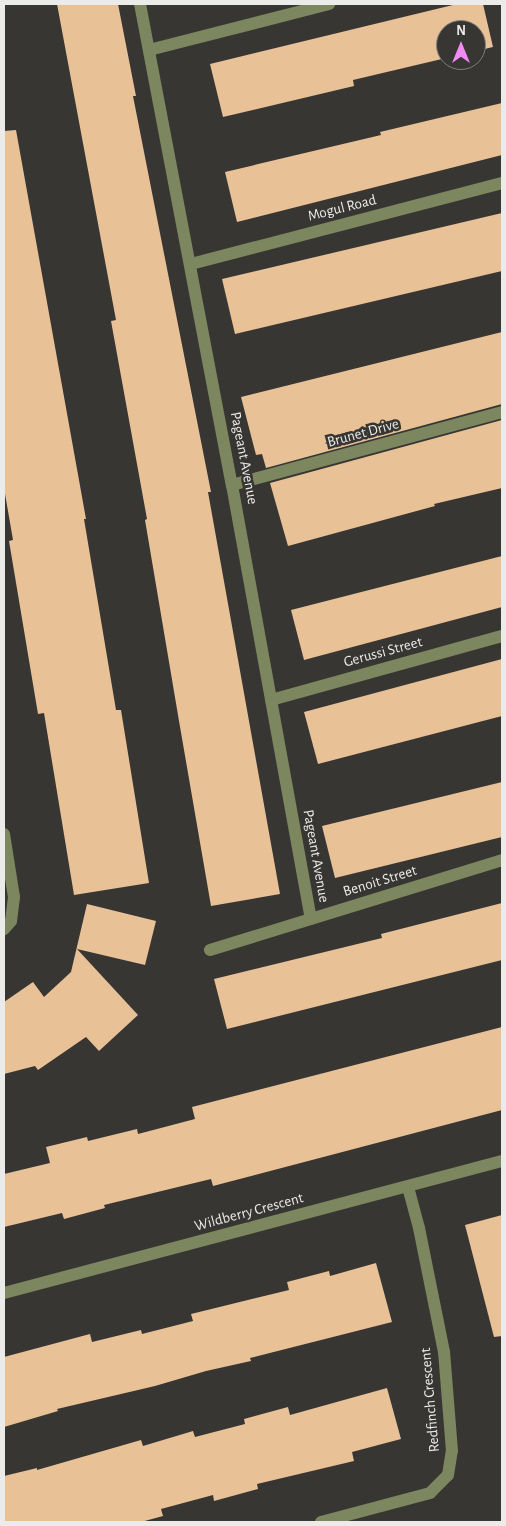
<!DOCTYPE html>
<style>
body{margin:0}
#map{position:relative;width:506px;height:1526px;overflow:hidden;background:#373633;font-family:"Alegreya Sans",sans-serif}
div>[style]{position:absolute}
.building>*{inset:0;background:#e9c197}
.minor>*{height:12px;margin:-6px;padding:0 6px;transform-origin:6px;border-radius:6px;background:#7d875f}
span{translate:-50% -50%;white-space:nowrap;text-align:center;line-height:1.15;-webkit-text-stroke:5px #373633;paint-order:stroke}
.street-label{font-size:15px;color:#ebebe9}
.frame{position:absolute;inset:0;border:5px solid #ebebe9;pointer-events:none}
.north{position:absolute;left:436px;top:20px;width:50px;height:50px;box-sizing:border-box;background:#373633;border:1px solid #7f7e7c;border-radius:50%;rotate:0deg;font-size:14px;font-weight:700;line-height:20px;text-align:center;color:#ebebe9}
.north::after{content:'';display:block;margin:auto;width:18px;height:22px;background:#f08bf6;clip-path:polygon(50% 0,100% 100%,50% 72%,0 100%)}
</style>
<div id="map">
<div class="building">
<div style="clip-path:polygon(57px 4px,118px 4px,136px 96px,133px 96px,211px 492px,208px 492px,280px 894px,211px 906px,179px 721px,145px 520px,147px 519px,111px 321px,116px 320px)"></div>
<div style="clip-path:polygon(457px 4px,483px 4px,493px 47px,476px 51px,476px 30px,446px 30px,446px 58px,353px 80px,354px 86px,223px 117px,210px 64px)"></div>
<div style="clip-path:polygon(502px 103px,502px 155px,237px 222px,225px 172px,381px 135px,380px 132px)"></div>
<div style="clip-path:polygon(16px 130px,86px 519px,84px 519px,116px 710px,121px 710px,149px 883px,74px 895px,44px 713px,38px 714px,9px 541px,13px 540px,4px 488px,4px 131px)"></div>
<div style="clip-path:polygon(502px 213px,502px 271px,235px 334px,222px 279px)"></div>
<div style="clip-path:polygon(502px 332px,502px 404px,266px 468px,262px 454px,256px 455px,241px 397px)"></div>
<div style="clip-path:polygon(502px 420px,502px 488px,434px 504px,435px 506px,288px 546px,270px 483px)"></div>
<div style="clip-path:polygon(502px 556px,502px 607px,304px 660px,291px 610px)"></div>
<div style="clip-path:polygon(502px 659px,502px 716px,318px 764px,304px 712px)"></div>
<div style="clip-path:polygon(502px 782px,502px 837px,335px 878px,322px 826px)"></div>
<div style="clip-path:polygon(502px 903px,502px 960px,227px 1029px,214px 979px,382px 938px,381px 934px)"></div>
<div style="clip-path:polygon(87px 904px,156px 921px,145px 965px,77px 949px,138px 1015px,99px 1051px,86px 1037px,38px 1070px,35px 1066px,4px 1074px,4px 1002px,33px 982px,44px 997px,71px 972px)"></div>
<div style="clip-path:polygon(502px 1027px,502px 1110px,213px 1186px,211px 1179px,104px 1205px,105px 1208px,64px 1219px,62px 1213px,4px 1227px,4px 1174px,50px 1163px,46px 1147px,87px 1137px,88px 1141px,137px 1129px,138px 1134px,195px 1119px,192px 1107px)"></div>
<div style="clip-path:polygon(502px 1215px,502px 1336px,494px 1337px,465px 1225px)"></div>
<div style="clip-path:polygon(376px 1263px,392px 1322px,250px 1358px,251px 1361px,206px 1371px,155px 1386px,57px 1409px,58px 1411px,4px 1427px,4px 1357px,90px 1334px,92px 1342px,141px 1330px,142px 1334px,193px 1321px,191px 1314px,289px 1290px,287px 1282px,329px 1271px,330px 1276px)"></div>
<div style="clip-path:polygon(387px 1388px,401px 1439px,352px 1452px,354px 1461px,257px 1484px,258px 1489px,214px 1501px,213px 1495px,161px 1509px,163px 1516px,141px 1522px,4px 1522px,4px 1476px,37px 1468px,37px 1470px,141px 1440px,143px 1446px,193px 1431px,195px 1437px,245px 1424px,244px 1419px,288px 1407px,290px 1415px)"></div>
</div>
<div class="minor">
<div style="left:140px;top:4px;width:490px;rotate:79.2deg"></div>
<div style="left:232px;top:485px;width:441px;rotate:79.7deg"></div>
<div style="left:149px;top:50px;width:186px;rotate:-14.3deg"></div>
<div style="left:191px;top:264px;width:321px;rotate:-14.6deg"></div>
<div style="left:232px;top:485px;width:280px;rotate:-15.1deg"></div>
<div style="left:271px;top:700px;width:240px;rotate:-15.5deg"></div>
<div style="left:4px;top:834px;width:64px;rotate:81deg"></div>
<div style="left:14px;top:897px;width:24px;rotate:97deg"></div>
<div style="left:11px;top:921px;width:11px;rotate:131deg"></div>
<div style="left:210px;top:950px;width:306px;rotate:-17.1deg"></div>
<div style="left:4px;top:1293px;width:515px;rotate:-14.85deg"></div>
<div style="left:321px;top:1522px;width:113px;rotate:-14.9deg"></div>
<div style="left:430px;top:1493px;width:25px;rotate:-45deg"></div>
<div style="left:448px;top:1475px;width:24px;rotate:-81deg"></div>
<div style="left:452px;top:1451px;width:99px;rotate:-94.6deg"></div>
<div style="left:444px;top:1352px;width:126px;rotate:-101.4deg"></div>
<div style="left:419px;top:1228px;width:42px;rotate:-105deg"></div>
</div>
<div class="street-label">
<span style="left:342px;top:208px;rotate:-14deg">Mogul Road</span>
<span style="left:363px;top:433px;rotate:-15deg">Brunet Drive</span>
<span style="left:244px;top:458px;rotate:79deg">Pageant Avenue</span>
<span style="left:383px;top:652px;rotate:-15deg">Gerussi Street</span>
<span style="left:316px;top:856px;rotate:80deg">Pageant Avenue</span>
<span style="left:380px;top:881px;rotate:-17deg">Benoit Street</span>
<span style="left:249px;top:1212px;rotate:-15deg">Wildberry Crescent</span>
<span style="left:430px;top:1400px;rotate:-95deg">Redfinch Crescent</span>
</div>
<div class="frame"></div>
<div class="north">N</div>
</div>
